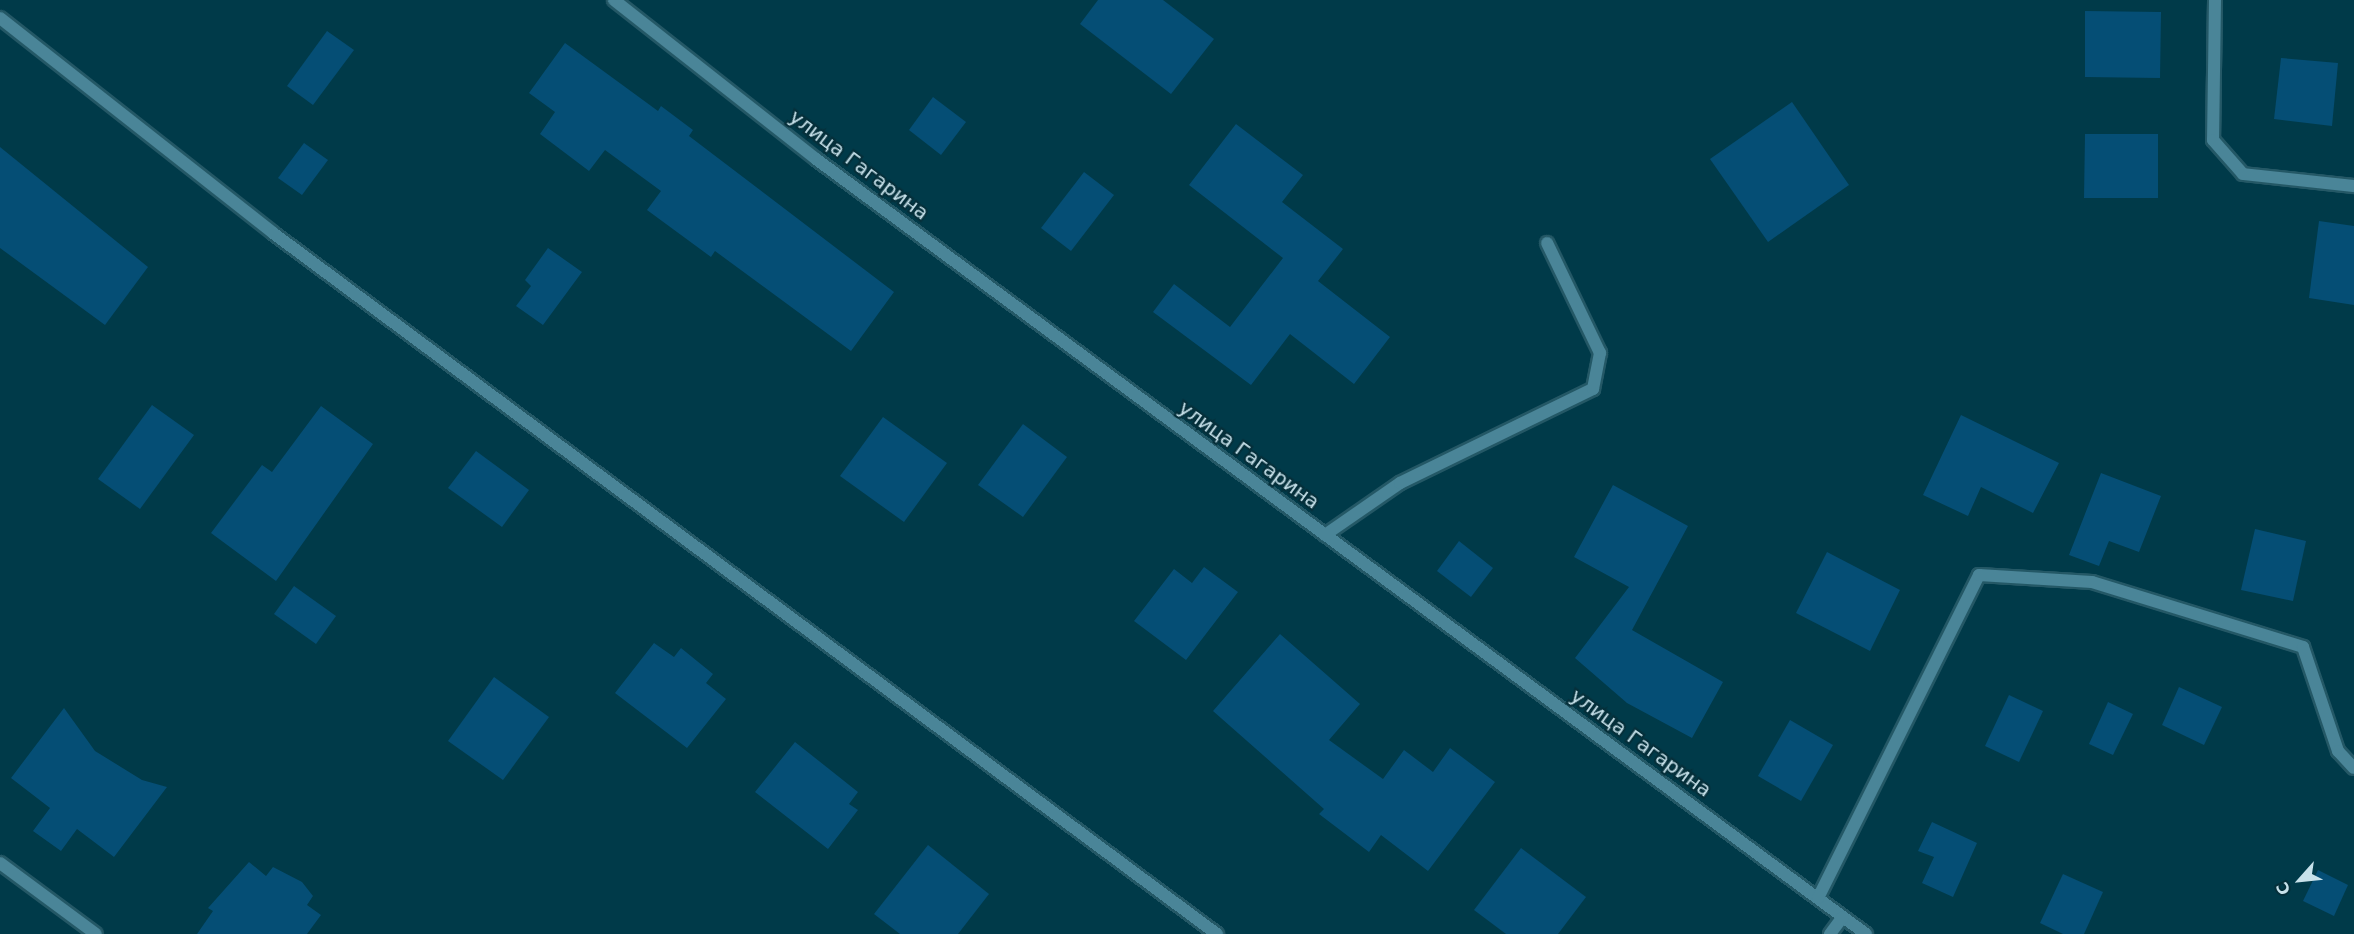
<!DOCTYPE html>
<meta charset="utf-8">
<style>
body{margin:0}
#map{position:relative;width:2354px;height:934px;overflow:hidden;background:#003a49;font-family:"DejaVu Sans",sans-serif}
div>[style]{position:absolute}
.building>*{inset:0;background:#054e75}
.roads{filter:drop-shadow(2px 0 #245866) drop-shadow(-2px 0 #245866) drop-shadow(0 2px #245866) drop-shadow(0 -2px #245866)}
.service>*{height:12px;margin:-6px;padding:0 6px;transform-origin:6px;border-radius:6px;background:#4a8598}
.minor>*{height:12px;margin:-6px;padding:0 6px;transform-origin:6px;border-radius:6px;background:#4a8598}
span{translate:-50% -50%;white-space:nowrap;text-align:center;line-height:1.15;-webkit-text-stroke:4.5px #052f3a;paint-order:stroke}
.street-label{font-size:20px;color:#c7e1ea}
.north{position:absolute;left:2270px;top:850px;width:60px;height:60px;-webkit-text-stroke:4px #052f3a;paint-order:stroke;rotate:243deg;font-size:16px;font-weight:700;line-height:24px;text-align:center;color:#c7e1ea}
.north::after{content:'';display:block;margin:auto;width:21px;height:27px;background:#c7e1ea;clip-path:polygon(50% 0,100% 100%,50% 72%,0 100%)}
</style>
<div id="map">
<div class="building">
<div style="clip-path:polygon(1098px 0,1163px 0,1214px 39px,1171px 94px,1080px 24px)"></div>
<div style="clip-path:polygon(2085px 11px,2161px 12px,2160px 78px,2085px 77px)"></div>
<div style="clip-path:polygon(327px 31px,354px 50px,313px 105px,287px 86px)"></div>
<div style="clip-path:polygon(565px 43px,658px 111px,661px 106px,693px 130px,689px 136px,894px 292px,851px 351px,715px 251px,711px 257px,647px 210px,661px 191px,605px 150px,589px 171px,540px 134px,555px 112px,529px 93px)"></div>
<div style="clip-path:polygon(2281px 58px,2338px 63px,2332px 126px,2274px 119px)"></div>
<div style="clip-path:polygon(933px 97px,966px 122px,941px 155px,909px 130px)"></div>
<div style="clip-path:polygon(1792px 102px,1849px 185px,1768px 242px,1710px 159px)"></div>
<div style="clip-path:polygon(1236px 124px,1303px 175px,1282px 202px,1343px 249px,1318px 281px,1390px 337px,1354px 384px,1290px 334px,1251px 385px,1153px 312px,1174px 284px,1230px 327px,1283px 258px,1189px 185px)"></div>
<div style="clip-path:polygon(2085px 134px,2158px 134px,2158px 198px,2084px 198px)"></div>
<div style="clip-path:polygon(304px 143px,328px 160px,302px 195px,278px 178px)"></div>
<div style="clip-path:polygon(0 147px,148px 267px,105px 325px,0 248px)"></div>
<div style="clip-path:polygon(1084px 172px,1114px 195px,1071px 251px,1041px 228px)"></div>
<div style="clip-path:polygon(2319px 221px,2354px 226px,2354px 305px,2309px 298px)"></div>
<div style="clip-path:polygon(548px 248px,582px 272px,543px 325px,516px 306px,531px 286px,525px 280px)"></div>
<div style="clip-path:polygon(152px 405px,194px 435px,140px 509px,98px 479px)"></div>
<div style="clip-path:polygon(321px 406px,373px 444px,276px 581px,211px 533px,262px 465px,272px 472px)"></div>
<div style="clip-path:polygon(1961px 415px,2059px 463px,2033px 513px,1981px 487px,1968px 516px,1923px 495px)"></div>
<div style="clip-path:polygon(883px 417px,947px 463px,904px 522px,840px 476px)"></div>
<div style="clip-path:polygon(1023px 424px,1067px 457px,1023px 517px,978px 485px)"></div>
<div style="clip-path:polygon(476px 451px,529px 490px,502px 527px,448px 488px)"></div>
<div style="clip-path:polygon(2101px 473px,2161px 496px,2139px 552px,2109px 541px,2099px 566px,2069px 555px)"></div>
<div style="clip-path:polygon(1613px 485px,1688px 526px,1632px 630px,1723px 682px,1692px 738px,1627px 703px,1575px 658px,1629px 587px,1574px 557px)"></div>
<div style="clip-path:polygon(2255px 529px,2306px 541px,2293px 601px,2241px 590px)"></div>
<div style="clip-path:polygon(1459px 541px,1493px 568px,1471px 597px,1437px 571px)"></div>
<div style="clip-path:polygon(1827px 552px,1900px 590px,1870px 651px,1796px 613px)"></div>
<div style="clip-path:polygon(1204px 567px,1238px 592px,1186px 660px,1134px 621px,1174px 569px,1192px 583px)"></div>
<div style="clip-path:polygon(294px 586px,336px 616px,316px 644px,274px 614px)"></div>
<div style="clip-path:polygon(1280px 634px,1360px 704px,1329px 740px,1383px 779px,1404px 750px,1433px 772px,1450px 748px,1495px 782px,1428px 871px,1381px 835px,1369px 852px,1319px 814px,1324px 809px,1213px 711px)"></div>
<div style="clip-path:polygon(654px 643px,674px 657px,681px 648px,713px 674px,706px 683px,726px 699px,687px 748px,615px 693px)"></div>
<div style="clip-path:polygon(494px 677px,549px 717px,503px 780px,448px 741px)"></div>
<div style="clip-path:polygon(2179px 687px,2222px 707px,2204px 745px,2162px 725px)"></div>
<div style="clip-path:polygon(2009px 695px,2043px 711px,2019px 762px,1985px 746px)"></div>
<div style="clip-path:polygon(2108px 702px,2133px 714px,2113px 755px,2089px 744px)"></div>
<div style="clip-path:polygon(64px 708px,95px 751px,142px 780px,167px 787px,114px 857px,77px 829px,61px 851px,33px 831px,50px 808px,11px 778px)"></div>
<div style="clip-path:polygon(1790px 720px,1833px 745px,1801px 801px,1758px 776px)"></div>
<div style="clip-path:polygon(795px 742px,858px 792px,849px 804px,858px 810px,828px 849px,755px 792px)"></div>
<div style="clip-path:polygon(1932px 822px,1977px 843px,1953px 897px,1922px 883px,1934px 857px,1918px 851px)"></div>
<div style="clip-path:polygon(928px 845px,989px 894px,958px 934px,900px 934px,874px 914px)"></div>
<div style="clip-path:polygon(1521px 848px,1586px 897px,1558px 934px,1506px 934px,1474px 910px)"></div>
<div style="clip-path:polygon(249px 862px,266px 876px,273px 867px,302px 882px,313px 896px,307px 905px,321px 915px,307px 934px,197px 934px,213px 911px,208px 908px)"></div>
<div style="clip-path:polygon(2318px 870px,2348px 885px,2334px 916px,2303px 901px)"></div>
<div style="clip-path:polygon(2063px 874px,2103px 892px,2084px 934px,2063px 934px,2040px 923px)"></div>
</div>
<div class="roads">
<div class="service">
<div style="left:1325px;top:535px;width:91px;rotate:-34.7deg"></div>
<div style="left:1400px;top:483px;width:215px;rotate:-26deg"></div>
<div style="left:1593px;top:389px;width:37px;rotate:-79deg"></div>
<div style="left:1600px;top:353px;width:122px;rotate:-115.7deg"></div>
</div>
<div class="minor">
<div style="left:614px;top:0;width:257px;rotate:38.2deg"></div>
<div style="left:816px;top:159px;width:1305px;rotate:36.43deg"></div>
<div style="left:2215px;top:0;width:140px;rotate:90.8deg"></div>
<div style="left:2213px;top:140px;width:45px;rotate:48.6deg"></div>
<div style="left:2243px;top:174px;width:112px;rotate:6.2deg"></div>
<div style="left:0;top:18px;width:347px;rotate:38.2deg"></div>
<div style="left:273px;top:233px;width:1176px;rotate:36.6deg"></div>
<div style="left:0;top:863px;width:119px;rotate:36.5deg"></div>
<div style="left:1818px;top:898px;width:361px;rotate:-63.5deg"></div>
<div style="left:1979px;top:575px;width:113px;rotate:3.5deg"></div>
<div style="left:2092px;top:582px;width:221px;rotate:17.1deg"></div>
<div style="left:2303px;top:647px;width:110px;rotate:71.4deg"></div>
<div style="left:2338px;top:751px;width:23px;rotate:47deg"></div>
<div style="left:1830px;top:934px;width:21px;rotate:-53deg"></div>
</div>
</div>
<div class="street-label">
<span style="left:859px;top:165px;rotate:37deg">улица Гагарина</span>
<span style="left:1249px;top:455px;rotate:36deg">улица Гагарина</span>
<span style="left:1641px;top:743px;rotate:36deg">улица Гагарина</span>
</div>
<div class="north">С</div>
</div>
